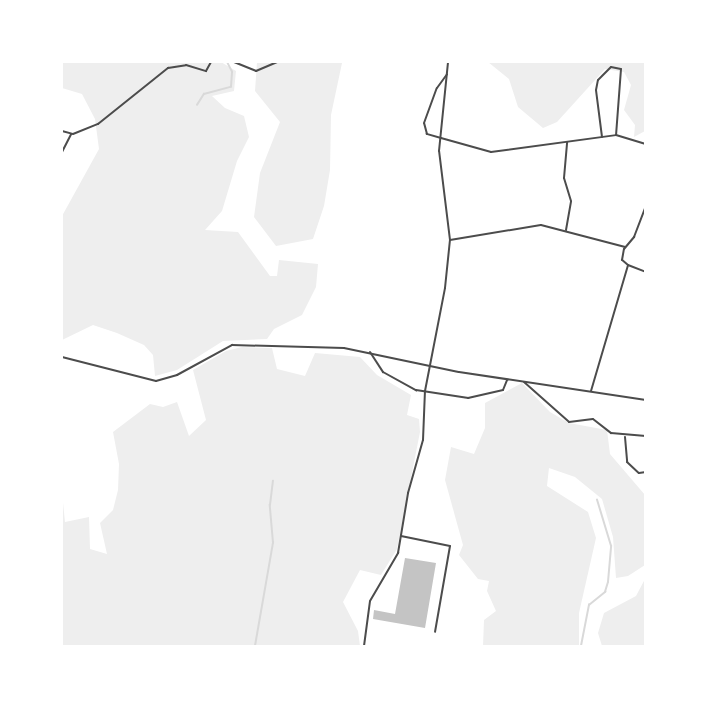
<!DOCTYPE html>
<style>
body{margin:0}
#map{position:relative;width:707px;height:708px;overflow:hidden;background:#fff;font-family:"Sofia Sans Condensed",sans-serif}
div>[style]{position:absolute}
.green>*{inset:0;background:#eee}
.stream>*{height:1.5px;margin:-0.75px;padding:0 0.75px;transform-origin:0.75px;border-radius:0.75px;background:#d9d9d9}
.building>*{inset:0;background:#c4c4c4}
.minor>*{height:2px;margin:-1px;padding:0 1px;transform-origin:1px;border-radius:1px;background:#4c4c4c}
.tertiary>*{height:2px;margin:-1px;padding:0 1px;transform-origin:1px;border-radius:1px;background:#4c4c4c}
span{translate:-50% -50%;white-space:nowrap;text-align:center;line-height:1.15;-webkit-text-stroke:5px #fff;paint-order:stroke}
.frame{position:absolute;inset:0;border:63px solid #fff;pointer-events:none}
</style>
<div id="map">
<div class="green">
<div style="clip-path:polygon(62px 62px,221px 62px,236px 71px,234px 91px,212px 96px,225px 108px,244px 116px,249px 137px,237px 161px,222px 211px,205px 230px,238px 232px,270px 276px,277px 276px,279px 260px,318px 264px,316px 287px,302px 315px,274px 329px,267px 339px,223px 341px,177px 370px,155px 376px,153px 355px,144px 345px,117px 333px,93px 325px,62px 340px,62px 216px,99px 149px,95px 119px,82px 94px,62px 88px)"></div>
<div style="clip-path:polygon(257px 62px,348px 62px,342px 63px,331px 115px,330px 170px,324px 206px,313px 239px,276px 246px,254px 217px,260px 173px,280px 122px,255px 91px)"></div>
<div style="clip-path:polygon(488px 62px,645px 62px,645px 131px,634px 137px,635px 125px,624px 110px,631px 85px,624px 72px,605px 69px,557px 122px,543px 128px,518px 107px,509px 79px)"></div>
<div style="clip-path:polygon(242px 347px,272px 348px,277px 369px,305px 376px,315px 353px,360px 357px,377px 375px,411px 395px,407px 415px,419px 419px,420px 432px,397px 549px,381px 575px,360px 570px,343px 602px,358px 631px,360px 646px,62px 646px,62px 493px,65px 522px,89px 517px,90px 549px,107px 554px,100px 523px,113px 510px,118px 490px,119px 464px,113px 432px,150px 404px,163px 407px,177px 402px,189px 436px,206px 420px,193px 370px,226px 351px)"></div>
<div style="clip-path:polygon(522px 383px,550px 412px,569px 423px,607px 430px,610px 454px,645px 495px,645px 565px,628px 576px,616px 578px,613px 537px,602px 499px,575px 477px,549px 468px,547px 486px,588px 512px,596px 538px,579px 613px,579px 646px,483px 646px,484px 620px,496px 611px,487px 591px,489px 581px,478px 579px,459px 555px,463px 545px,445px 480px,451px 447px,474px 454px,485px 428px,485px 403px)"></div>
<div style="clip-path:polygon(645px 579px,645px 646px,602px 646px,598px 633px,604px 613px,636px 596px)"></div>
</div>
<div class="stream">
<div style="left:197px;top:105px;width:13px;rotate:-58deg"></div>
<div style="left:204px;top:94px;width:28px;rotate:-15deg"></div>
<div style="left:231px;top:87px;width:15px;rotate:-86deg"></div>
<div style="left:232px;top:72px;width:11px;rotate:-117deg"></div>
<div style="left:255px;top:646px;width:105px;rotate:-80.1deg"></div>
<div style="left:273px;top:543px;width:38px;rotate:-95deg"></div>
<div style="left:270px;top:505px;width:24px;rotate:-83deg"></div>
<div style="left:581px;top:646px;width:42px;rotate:-79deg"></div>
<div style="left:589px;top:605px;width:21px;rotate:-39deg"></div>
<div style="left:605px;top:592px;width:10px;rotate:-73deg"></div>
<div style="left:608px;top:582px;width:36px;rotate:-85deg"></div>
<div style="left:611px;top:546px;width:48px;rotate:-106.9deg"></div>
</div>
<div class="building">
<div style="clip-path:polygon(405px 558px,436px 563px,425px 628px,373px 619px,374px 610px,395px 614px)"></div>
</div>
<div class="minor">
<div style="left:234px;top:62px;width:24px;rotate:22deg"></div>
<div style="left:256px;top:71px;width:23px;rotate:-23deg"></div>
<div style="left:62px;top:131px;width:11px;rotate:15deg"></div>
<div style="left:73px;top:134px;width:27px;rotate:-22deg"></div>
<div style="left:98px;top:124px;width:90px;rotate:-38.7deg"></div>
<div style="left:168px;top:68px;width:18px;rotate:-9deg"></div>
<div style="left:186px;top:65px;width:21px;rotate:17deg"></div>
<div style="left:206px;top:71px;width:10px;rotate:-61deg"></div>
<div style="left:602px;top:137px;width:47px;rotate:-97.3deg"></div>
<div style="left:596px;top:90px;width:10px;rotate:-79deg"></div>
<div style="left:598px;top:80px;width:18px;rotate:-45deg"></div>
<div style="left:611px;top:67px;width:10px;rotate:11deg"></div>
<div style="left:621px;top:69px;width:66px;rotate:94.3deg"></div>
<div style="left:441px;top:138px;width:15px;rotate:-164deg"></div>
<div style="left:427px;top:134px;width:11px;rotate:-105deg"></div>
<div style="left:424px;top:123px;width:37px;rotate:-70deg"></div>
<div style="left:437px;top:88px;width:17px;rotate:-54deg"></div>
<div style="left:62px;top:152px;width:20px;rotate:-63deg"></div>
<div style="left:566px;top:230px;width:29px;rotate:-80deg"></div>
<div style="left:571px;top:201px;width:24px;rotate:-107deg"></div>
<div style="left:564px;top:178px;width:36px;rotate:-85deg"></div>
<div style="left:450px;top:240px;width:92px;rotate:-9.4deg"></div>
<div style="left:541px;top:225px;width:87px;rotate:14.7deg"></div>
<div style="left:370px;top:352px;width:24px;rotate:57deg"></div>
<div style="left:383px;top:372px;width:38px;rotate:29deg"></div>
<div style="left:416px;top:390px;width:53px;rotate:8.7deg"></div>
<div style="left:468px;top:398px;width:36px;rotate:-13deg"></div>
<div style="left:503px;top:390px;width:11px;rotate:-68deg"></div>
<div style="left:524px;top:382px;width:60px;rotate:41.6deg"></div>
<div style="left:569px;top:422px;width:24px;rotate:-7deg"></div>
<div style="left:593px;top:419px;width:23px;rotate:38deg"></div>
<div style="left:611px;top:433px;width:35px;rotate:5deg"></div>
<div style="left:591px;top:391px;width:131px;rotate:-73.6deg"></div>
<div style="left:628px;top:265px;width:19px;rotate:21deg"></div>
<div style="left:625px;top:437px;width:25px;rotate:85deg"></div>
<div style="left:627px;top:462px;width:16px;rotate:43deg"></div>
<div style="left:639px;top:473px;width:7px;rotate:-8deg"></div>
<div style="left:401px;top:536px;width:50px;rotate:11.5deg"></div>
<div style="left:450px;top:546px;width:87px;rotate:99.9deg"></div>
</div>
<div class="tertiary">
<div style="left:441px;top:138px;width:52px;rotate:15.6deg"></div>
<div style="left:491px;top:152px;width:126px;rotate:-7.7deg"></div>
<div style="left:616px;top:135px;width:31px;rotate:17deg"></div>
<div style="left:628px;top:265px;width:8px;rotate:-140deg"></div>
<div style="left:622px;top:260px;width:11px;rotate:-80deg"></div>
<div style="left:624px;top:249px;width:16px;rotate:-50deg"></div>
<div style="left:634px;top:237px;width:33px;rotate:-69deg"></div>
<div style="left:62px;top:357px;width:97px;rotate:14.3deg"></div>
<div style="left:156px;top:381px;width:22px;rotate:-16deg"></div>
<div style="left:177px;top:375px;width:63px;rotate:-28.6deg"></div>
<div style="left:232px;top:345px;width:112px;rotate:1.5deg"></div>
<div style="left:344px;top:348px;width:117px;rotate:11.8deg"></div>
<div style="left:459px;top:372px;width:189px;rotate:8.5deg"></div>
<div style="left:364px;top:646px;width:45px;rotate:-82.4deg"></div>
<div style="left:370px;top:601px;width:56px;rotate:-59.7deg"></div>
<div style="left:398px;top:553px;width:61px;rotate:-80.5deg"></div>
<div style="left:408px;top:493px;width:55px;rotate:-74.2deg"></div>
<div style="left:423px;top:440px;width:49px;rotate:-87.7deg"></div>
<div style="left:425px;top:391px;width:105px;rotate:-79deg"></div>
<div style="left:445px;top:288px;width:48px;rotate:-84.1deg"></div>
<div style="left:450px;top:240px;width:90px;rotate:-97deg"></div>
<div style="left:439px;top:151px;width:89px;rotate:-84.2deg"></div>
</div>
<div class="frame"></div>
</div>
